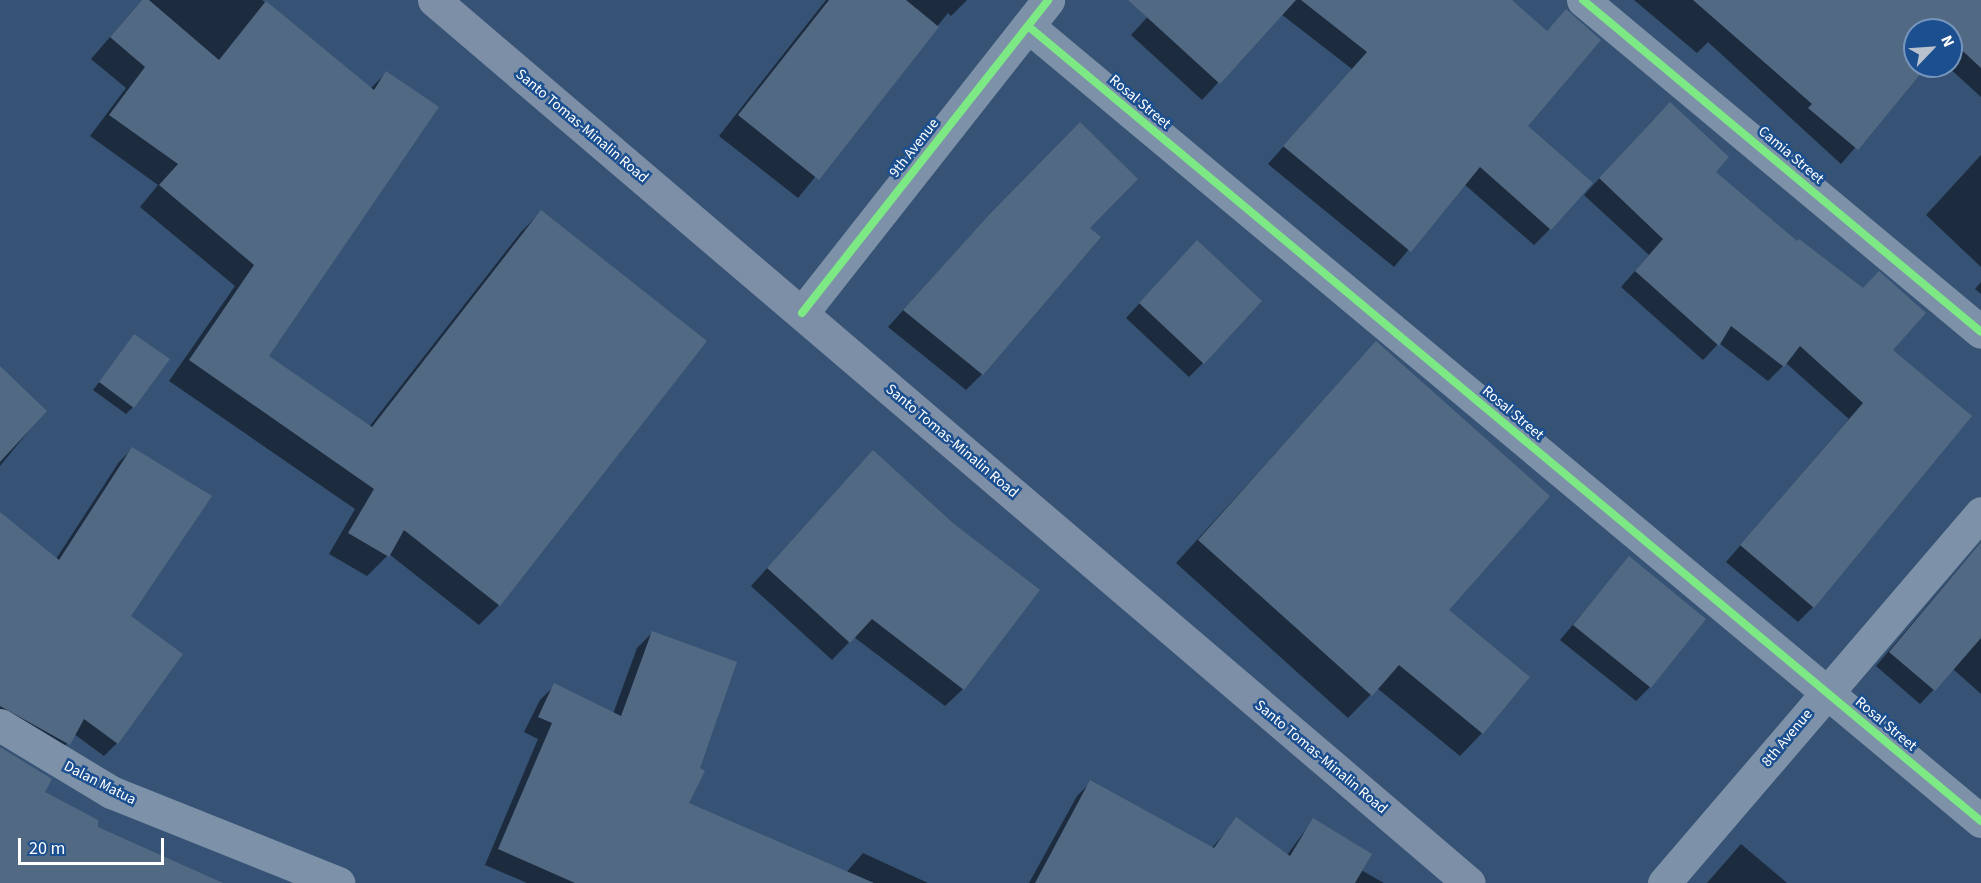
<!DOCTYPE html>
<style>
body{margin:0}
#map{position:relative;width:1981px;height:883px;overflow:hidden;background:#365274;font-family:"Source Sans 3",sans-serif}
div>[style]{position:absolute}
.shadow>*{inset:0;background:#0007}
.building>*{inset:0;background:#526984}
.minor>*{height:33px;margin:-16.5px;padding:0 16.5px;transform-origin:16.5px;border-radius:16.5px;background:#7d92a8}
.major>*{height:33px;margin:-16.5px;padding:0 16.5px;transform-origin:16.5px;border-radius:16.5px;background:#7d8ea7}
.cycleway>*{height:8px;margin:-4px;padding:0 4px;transform-origin:4px;border-radius:4px;background:#7ce984}
span{translate:-50% -50%;white-space:nowrap;text-align:center;line-height:1.15;-webkit-text-stroke:5px #1b4f8f;paint-order:stroke}
.street-label{font-size:15px;color:#fff}
.north{position:absolute;left:1903px;top:18px;width:60px;height:60px;box-sizing:border-box;background:#1b4f8f;border:2px solid #7695bc;border-radius:50%;rotate:65deg;font-size:16px;font-weight:700;line-height:24px;text-align:center;color:#fff}
.north::after{content:'';display:block;margin:auto;width:21px;height:27px;background:#b9c2ce;clip-path:polygon(50% 0,100% 100%,50% 72%,0 100%)}
.scale{position:absolute;left:18px;top:838px;width:146px;height:27px;box-sizing:border-box;border:3px solid #fff;border-top:0;padding-left:8px;font-size:18px;line-height:21px;white-space:nowrap;color:#fff;-webkit-text-stroke:4px #1b4f8f;paint-order:stroke}
</style>
<div id="map">
<div class="shadow">
<div style="clip-path:polygon(142px 0,262px 0,370px 89px,386px 73px,267px 356px,369px 427px,521px 232px,541px 212px,499px 605px,479px 625px,389px 554px,367px 576px,329px 554px,355px 509px,169px 381px,235px 286px,140px 207px,158px 185px,90px 136px,126px 88px,91px 59px)"></div>
<div style="clip-path:polygon(826px 0,967px 0,951px 16px,948px 13px,798px 198px,719px 136px)"></div>
<div style="clip-path:polygon(1163px 0,1509px 0,1546px 32px,1566px 11px,1526px 126px,1550px 229px,1534px 245px,1464px 184px,1394px 267px,1268px 164px,1352px 69px,1281px 14px,1202px 100px,1131px 35px)"></div>
<div style="clip-path:polygon(1634px 0,1981px 0,1981px 97px,1947px 66px,1951px 66px,1951px 30px,1915px 30px,1915px 66px,1925px 66px,1841px 164px,1708px 42px,1697px 53px)"></div>
<div style="clip-path:polygon(1654px 119px,1713px 172px,1891px 350px,1813px 607px,1798px 622px,1726px 562px,1849px 419px,1786px 363px,1768px 381px,1719px 343px,1703px 360px,1621px 287px,1649px 255px,1584px 195px)"></div>
<div style="clip-path:polygon(1080px 124px,1088px 228px,982px 374px,966px 390px,888px 327px,972px 234px)"></div>
<div style="clip-path:polygon(1981px 155px,1981px 267px,1926px 215px)"></div>
<div style="clip-path:polygon(1183px 256px,1203px 363px,1189px 377px,1126px 318px)"></div>
<div style="clip-path:polygon(1981px 282px,1981px 294px,1975px 289px)"></div>
<div style="clip-path:polygon(135px 336px,133px 407px,126px 414px,93px 390px)"></div>
<div style="clip-path:polygon(1376px 343px,1482px 733px,1460px 756px,1377px 688px,1348px 718px,1176px 563px)"></div>
<div style="clip-path:polygon(0 390px,45px 411px,0 466px)"></div>
<div style="clip-path:polygon(132px 449px,129px 616px,117px 743px,104px 756px,74px 734px,56px 758px,0 724px,0 514px,56px 559px,119px 462px)"></div>
<div style="clip-path:polygon(856px 470px,963px 689px,945px 706px,854px 637px,832px 660px,751px 586px)"></div>
<div style="clip-path:polygon(1981px 542px,1981px 694px,1953px 669px,1920px 704px,1876px 666px)"></div>
<div style="clip-path:polygon(1629px 558px,1650px 687px,1636px 701px,1560px 640px)"></div>
<div style="clip-path:polygon(652px 633px,687px 804px,846px 873px,863px 853px,928px 883px,527px 883px,485px 865px,538px 739px,524px 732px,540px 700px,555px 685px,613px 714px,637px 648px)"></div>
<div style="clip-path:polygon(1091px 782px,1212px 848px,1237px 819px,1287px 855px,1313px 820px,1361px 870px,1384px 883px,1029px 883px,1077px 796px)"></div>
<div style="clip-path:polygon(1741px 844px,1787px 883px,1707px 883px)"></div>
</div>
<div class="building">
<div style="clip-path:polygon(142px 0,149px 0,219px 60px,266px 1px,374px 90px,386px 71px,439px 107px,269px 356px,372px 427px,541px 210px,707px 341px,500px 606px,404px 530px,389px 557px,348px 533px,374px 489px,189px 360px,254px 265px,159px 185px,178px 164px,109px 115px,145px 67px,110px 37px)"></div>
<div style="clip-path:polygon(829px 0,906px 0,939px 27px,819px 180px,738px 115px)"></div>
<div style="clip-path:polygon(1128px 0,1296px 0,1220px 84px)"></div>
<div style="clip-path:polygon(1301px 0,1512px 0,1547px 31px,1566px 9px,1601px 40px,1528px 126px,1593px 183px,1551px 230px,1480px 167px,1411px 252px,1283px 146px,1367px 52px)"></div>
<div style="clip-path:polygon(1693px 0,1981px 0,1981px 68px,1951px 40px,1951px 30px,1915px 30px,1915px 66px,1927px 66px,1858px 150px,1808px 108px,1812px 104px)"></div>
<div style="clip-path:polygon(1670px 102px,1729px 157px,1716px 172px,1797px 241px,1799px 239px,1863px 288px,1879px 271px,1926px 313px,1893px 350px,1972px 416px,1814px 608px,1740px 545px,1863px 403px,1800px 346px,1784px 367px,1731px 326px,1719px 346px,1635px 271px,1663px 239px,1599px 178px)"></div>
<div style="clip-path:polygon(1080px 122px,1138px 179px,1090px 228px,1101px 237px,983px 375px,903px 310px,988px 216px)"></div>
<div style="clip-path:polygon(1197px 240px,1262px 301px,1204px 364px,1139px 303px)"></div>
<div style="clip-path:polygon(134px 334px,170px 359px,134px 408px,99px 382px)"></div>
<div style="clip-path:polygon(1376px 341px,1550px 496px,1449px 610px,1530px 677px,1483px 734px,1399px 665px,1372px 696px,1198px 540px)"></div>
<div style="clip-path:polygon(0 366px,47px 411px,0 462px)"></div>
<div style="clip-path:polygon(132px 447px,212px 496px,131px 616px,183px 654px,118px 744px,84px 719px,70px 745px,0 706px,0 512px,59px 560px)"></div>
<div style="clip-path:polygon(873px 450px,954px 524px,1040px 590px,964px 690px,872px 619px,850px 643px,767px 568px)"></div>
<div style="clip-path:polygon(1981px 542px,1981px 638px,1935px 691px,1889px 652px)"></div>
<div style="clip-path:polygon(1629px 556px,1706px 619px,1651px 688px,1573px 625px)"></div>
<div style="clip-path:polygon(652px 631px,737px 662px,700px 768px,705px 771px,689px 803px,874px 883px,575px 883px,498px 849px,552px 723px,538px 717px,554px 683px,621px 716px)"></div>
<div style="clip-path:polygon(0 747px,52px 779px,45px 792px,98px 820px,98px 827px,223px 883px,0 883px)"></div>
<div style="clip-path:polygon(1090px 780px,1214px 848px,1236px 817px,1290px 856px,1313px 818px,1372px 854px,1355px 883px,1035px 883px)"></div>
</div>
<div class="minor">
<div style="left:1583px;top:0;width:518px;rotate:39.83deg"></div>
<div style="left:1028px;top:26px;width:1241px;rotate:39.84deg"></div>
<div style="left:802px;top:313px;width:398px;rotate:-51.8deg"></div>
<div style="left:0;top:725px;width:130px;rotate:31.1deg"></div>
<div style="left:111px;top:792px;width:245px;rotate:21.8deg"></div>
<div style="left:1664px;top:883px;width:487px;rotate:-49.4deg"></div>
</div>
<div class="major">
<div style="left:434px;top:0;width:1360px;rotate:40.47deg"></div>
</div>
<div class="cycleway">
<div style="left:1583px;top:0;width:518px;rotate:39.83deg"></div>
<div style="left:1028px;top:26px;width:1241px;rotate:39.84deg"></div>
<div style="left:802px;top:313px;width:398px;rotate:-51.8deg"></div>
</div>
<div class="street-label">
<span style="left:1140px;top:102px;rotate:40deg">Rosal Street</span>
<span style="left:582px;top:126px;rotate:40deg">Santo Tomas-Minalin Road</span>
<span style="left:914px;top:148px;rotate:-52deg">9th Avenue</span>
<span style="left:1791px;top:155px;rotate:40deg">Camia Street</span>
<span style="left:1513px;top:413px;rotate:40deg">Rosal Street</span>
<span style="left:952px;top:441px;rotate:40deg">Santo Tomas-Minalin Road</span>
<span style="left:1886px;top:724px;rotate:40deg">Rosal Street</span>
<span style="left:1787px;top:738px;rotate:-50deg">8th Avenue</span>
<span style="left:1321px;top:757px;rotate:40deg">Santo Tomas-Minalin Road</span>
<span style="left:100px;top:783px;rotate:27deg">Dalan Matua</span>
</div>
<div class="north">N</div>
<div class="scale">20 m</div>
</div>
